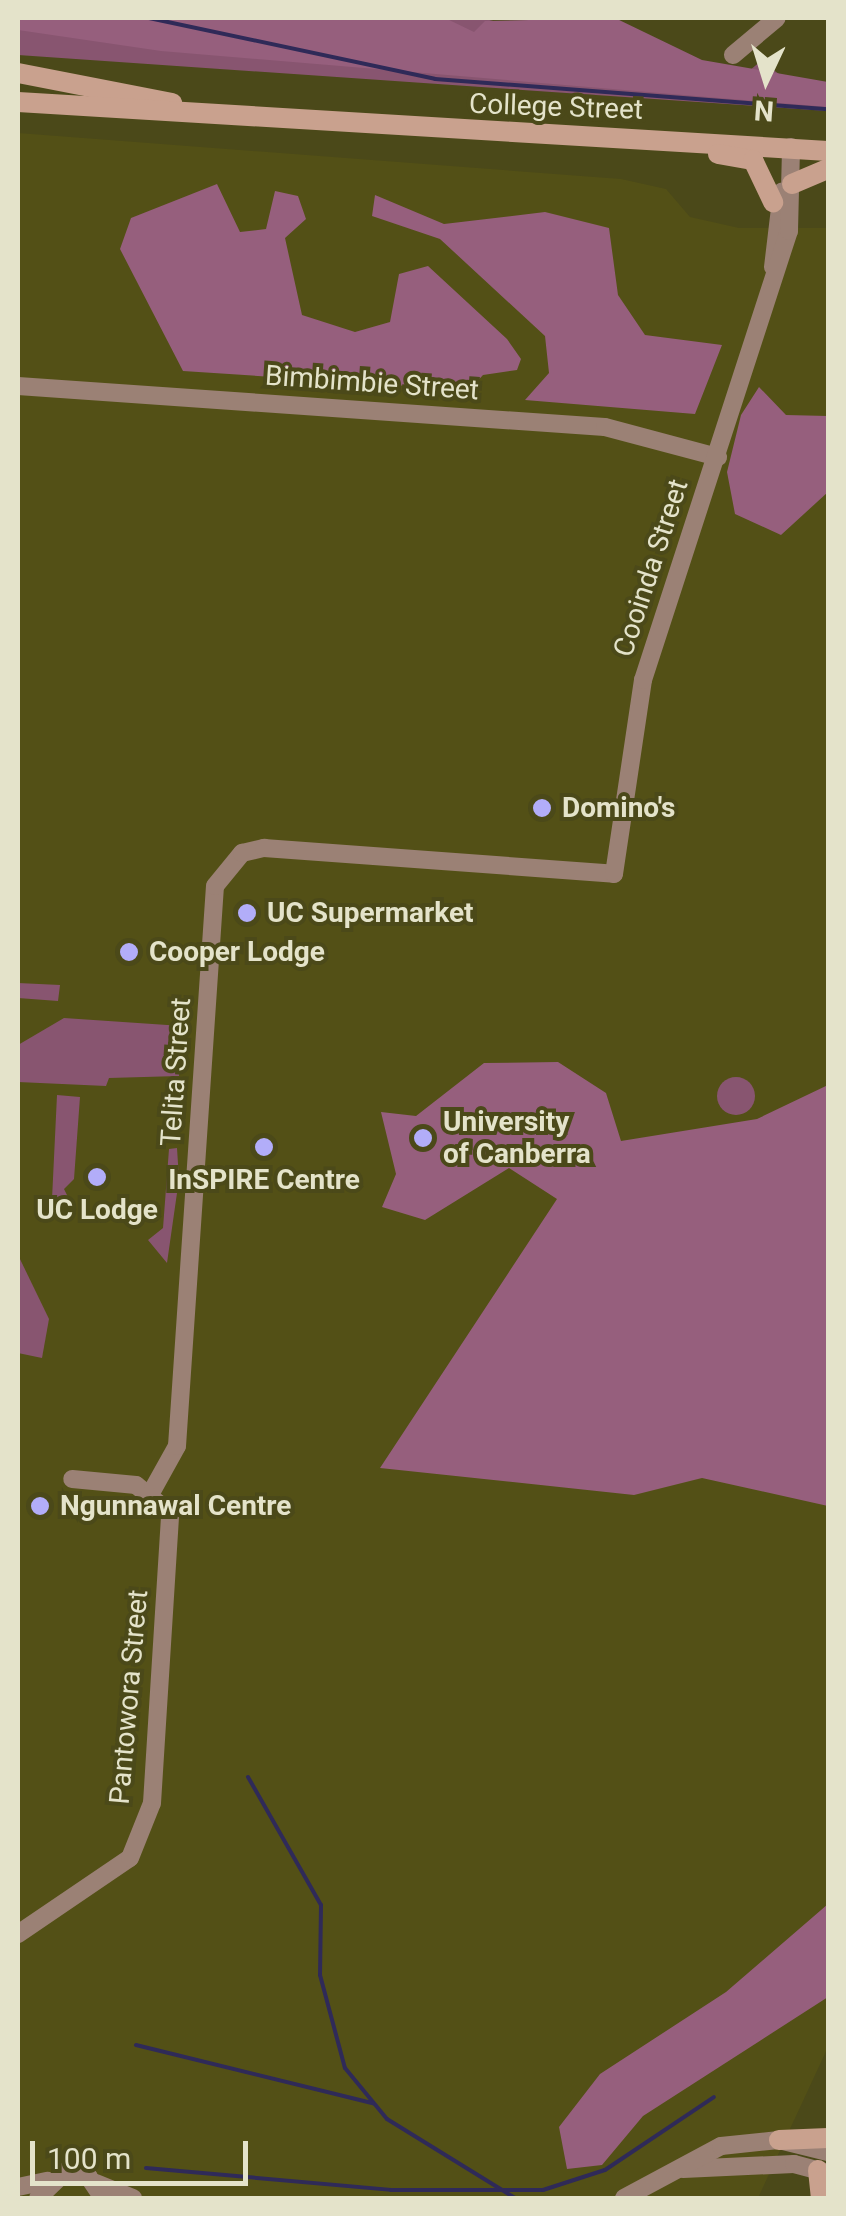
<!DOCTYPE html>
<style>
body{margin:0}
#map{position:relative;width:846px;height:2216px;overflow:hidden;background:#4b4919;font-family:Roboto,sans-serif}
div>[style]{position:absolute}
.built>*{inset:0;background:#535016}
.green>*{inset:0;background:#885570}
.round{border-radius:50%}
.forest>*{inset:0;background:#965f7d}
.stream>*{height:4px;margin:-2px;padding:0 2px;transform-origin:2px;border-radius:2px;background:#2f2a58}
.street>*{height:18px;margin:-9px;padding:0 9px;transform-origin:9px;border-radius:9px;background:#9b8175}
.secondary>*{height:20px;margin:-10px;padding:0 10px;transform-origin:10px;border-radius:10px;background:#c9a18e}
.dots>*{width:28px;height:28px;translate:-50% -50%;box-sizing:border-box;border:5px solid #4b4919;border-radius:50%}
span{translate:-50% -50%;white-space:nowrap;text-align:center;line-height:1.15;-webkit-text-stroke:8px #4b4919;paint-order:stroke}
.street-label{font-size:28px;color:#e4e3ca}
.poi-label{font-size:28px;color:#e4e3ca;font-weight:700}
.left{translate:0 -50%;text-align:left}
.frame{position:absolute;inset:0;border:20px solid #e4e3ca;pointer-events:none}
.north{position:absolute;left:716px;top:30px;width:100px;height:100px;-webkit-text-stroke:8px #4b4919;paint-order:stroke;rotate:184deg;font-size:28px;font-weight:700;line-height:40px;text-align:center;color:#e4e3ca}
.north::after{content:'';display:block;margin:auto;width:35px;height:45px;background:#e4e3ca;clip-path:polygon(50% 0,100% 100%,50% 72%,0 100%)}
.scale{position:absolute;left:30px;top:2141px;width:218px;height:45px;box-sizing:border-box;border:5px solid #e4e3ca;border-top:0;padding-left:12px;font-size:30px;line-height:35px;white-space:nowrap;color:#e4e3ca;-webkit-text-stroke:8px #4b4919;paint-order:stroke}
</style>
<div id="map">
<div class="built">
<div style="clip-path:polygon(18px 133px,621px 179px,666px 189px,690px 217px,739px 228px,828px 228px,828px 2047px,758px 2198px,18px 2198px)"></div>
</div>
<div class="green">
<div style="clip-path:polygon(18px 18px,481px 18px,738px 80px,761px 61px,790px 82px,828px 82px,828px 111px,18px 55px)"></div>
<div style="clip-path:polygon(18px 983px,60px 985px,58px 1001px,18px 998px)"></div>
<div style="clip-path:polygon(64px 1018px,182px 1026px,179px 1076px,109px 1078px,106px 1086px,18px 1082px,18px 1045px)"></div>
<div class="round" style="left:717px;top:1077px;width:38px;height:38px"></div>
<div style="clip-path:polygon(57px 1095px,80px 1097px,74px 1179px,64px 1189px,70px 1201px,52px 1199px)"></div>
<div style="clip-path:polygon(177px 1148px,179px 1179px,167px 1263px,148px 1240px,163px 1228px,169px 1149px)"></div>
<div style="clip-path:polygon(18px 1255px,49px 1319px,42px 1358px,18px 1353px)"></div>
</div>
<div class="forest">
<div style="clip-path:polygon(18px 18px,445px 18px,474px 32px,485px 21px,615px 18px,702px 60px,828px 82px,828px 107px,161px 51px,18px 30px)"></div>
<div style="clip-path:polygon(217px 184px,240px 232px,266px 229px,275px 191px,298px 196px,306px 219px,285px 238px,302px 315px,355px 332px,390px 322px,399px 274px,428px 266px,507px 339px,521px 359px,517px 370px,483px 375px,469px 390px,183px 371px,120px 249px,131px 218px)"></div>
<div style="clip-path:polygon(375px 195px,444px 224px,545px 212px,609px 228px,618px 295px,645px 335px,722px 345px,695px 414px,525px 400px,549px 373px,545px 336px,440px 239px,372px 216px)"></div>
<div style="clip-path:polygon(759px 387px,786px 415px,828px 416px,828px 492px,781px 535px,735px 514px,727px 472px,741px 415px)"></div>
<div style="clip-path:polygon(558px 1062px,606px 1093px,621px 1141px,757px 1119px,828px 1085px,828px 1506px,702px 1478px,634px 1495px,380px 1468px,557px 1199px,509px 1168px,425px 1220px,382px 1207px,396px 1174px,381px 1112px,416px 1116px,484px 1063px)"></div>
<div style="clip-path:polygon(828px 1904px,828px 1997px,643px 2116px,602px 2165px,567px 2169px,559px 2127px,600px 2074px,726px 1992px)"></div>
</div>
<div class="stream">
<div style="left:149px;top:18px;width:292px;rotate:12deg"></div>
<div style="left:435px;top:79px;width:394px;rotate:4.4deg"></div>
<div style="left:248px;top:1777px;width:147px;rotate:60.3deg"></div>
<div style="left:321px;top:1905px;width:70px;rotate:90.8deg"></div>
<div style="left:320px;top:1975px;width:96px;rotate:75deg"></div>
<div style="left:345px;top:2068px;width:66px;rotate:50.5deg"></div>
<div style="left:387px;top:2119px;width:150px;rotate:31.7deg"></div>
<div style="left:136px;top:2045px;width:244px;rotate:13.8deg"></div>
<div style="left:146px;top:2168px;width:246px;rotate:5.1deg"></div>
<div style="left:391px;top:2190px;width:152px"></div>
<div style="left:543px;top:2190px;width:65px;rotate:-17.9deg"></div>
<div style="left:605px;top:2170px;width:131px;rotate:-33.8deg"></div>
</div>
<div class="street">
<div style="left:733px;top:55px;width:57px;rotate:-40.1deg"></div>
<div style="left:773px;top:267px;width:76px;rotate:-83.2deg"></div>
<div style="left:18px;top:386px;width:588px;rotate:4deg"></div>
<div style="left:605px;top:427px;width:117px;rotate:14.9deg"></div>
<div style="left:152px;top:1491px;width:51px;rotate:-60.9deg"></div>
<div style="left:177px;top:1446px;width:561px;rotate:-86.12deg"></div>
<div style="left:215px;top:886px;width:43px;rotate:-50.7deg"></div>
<div style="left:242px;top:853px;width:23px;rotate:-13deg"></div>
<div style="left:264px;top:848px;width:351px;rotate:4.2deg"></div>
<div style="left:614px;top:874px;width:196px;rotate:-81.5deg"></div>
<div style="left:643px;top:680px;width:472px;rotate:-72deg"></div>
<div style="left:789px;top:231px;width:84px;rotate:-88.6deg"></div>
<div style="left:18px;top:1934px;width:135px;rotate:-34.2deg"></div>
<div style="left:130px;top:1858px;width:59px;rotate:-68.2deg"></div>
<div style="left:152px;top:1803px;width:291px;rotate:-86.4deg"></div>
<div style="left:170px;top:1513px;width:44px;rotate:-140.5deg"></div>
<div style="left:136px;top:1485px;width:64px;rotate:-174.6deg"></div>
<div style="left:683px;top:2169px;width:111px;rotate:-2.6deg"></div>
<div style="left:794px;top:2164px;width:35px;rotate:15deg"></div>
<div style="left:96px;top:2183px;width:40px;rotate:22deg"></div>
<div style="left:18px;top:2187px;width:30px;rotate:-12deg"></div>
<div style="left:38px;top:2198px;width:39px;rotate:-44deg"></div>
<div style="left:66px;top:2171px;width:23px;rotate:13deg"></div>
<div style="left:88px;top:2176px;width:27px;rotate:56deg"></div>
<div style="left:624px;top:2198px;width:110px;rotate:-28.2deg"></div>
<div style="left:721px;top:2146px;width:58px;rotate:-5.9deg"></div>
<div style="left:779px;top:2140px;width:50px;rotate:13.8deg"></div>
</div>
<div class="secondary">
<div style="left:18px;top:73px;width:157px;rotate:11deg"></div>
<div style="left:18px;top:102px;width:811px;rotate:3.46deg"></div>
<div style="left:718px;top:154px;width:36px;rotate:10deg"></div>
<div style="left:753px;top:160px;width:47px;rotate:64.5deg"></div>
<div style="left:792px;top:184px;width:39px;rotate:-23deg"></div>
<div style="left:779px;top:2140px;width:49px;rotate:-2.3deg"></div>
<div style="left:818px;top:2170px;width:28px;rotate:84deg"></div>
</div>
<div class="dots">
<div style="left:542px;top:808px;background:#b2adf9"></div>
<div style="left:247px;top:913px;background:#b2adf9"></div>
<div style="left:129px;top:952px;background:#b2adf9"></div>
<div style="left:423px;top:1138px;background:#b2adf9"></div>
<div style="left:264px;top:1147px;background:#b2adf9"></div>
<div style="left:97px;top:1177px;background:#b2adf9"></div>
<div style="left:40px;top:1506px;background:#b2adf9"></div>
</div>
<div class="street-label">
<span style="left:556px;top:107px;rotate:2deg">College Street</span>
<span style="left:372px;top:383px;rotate:4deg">Bimbimbie Street</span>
<span style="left:651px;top:568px;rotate:-72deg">Cooinda Street</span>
<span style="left:176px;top:1072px;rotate:-86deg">Telita Street</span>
<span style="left:129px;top:1697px;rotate:-85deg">Pantowora Street</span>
</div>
<div class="poi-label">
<span class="left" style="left:562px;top:808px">Domino's</span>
<span class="left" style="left:267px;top:913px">UC Supermarket</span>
<span class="left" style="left:149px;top:952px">Cooper Lodge</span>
<span class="left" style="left:443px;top:1138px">University<br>of Canberra</span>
<span style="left:264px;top:1180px">InSPIRE Centre</span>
<span style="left:97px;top:1210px">UC Lodge</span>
<span class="left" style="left:60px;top:1506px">Ngunnawal Centre</span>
</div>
<div class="frame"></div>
<div class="north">N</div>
<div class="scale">100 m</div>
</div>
